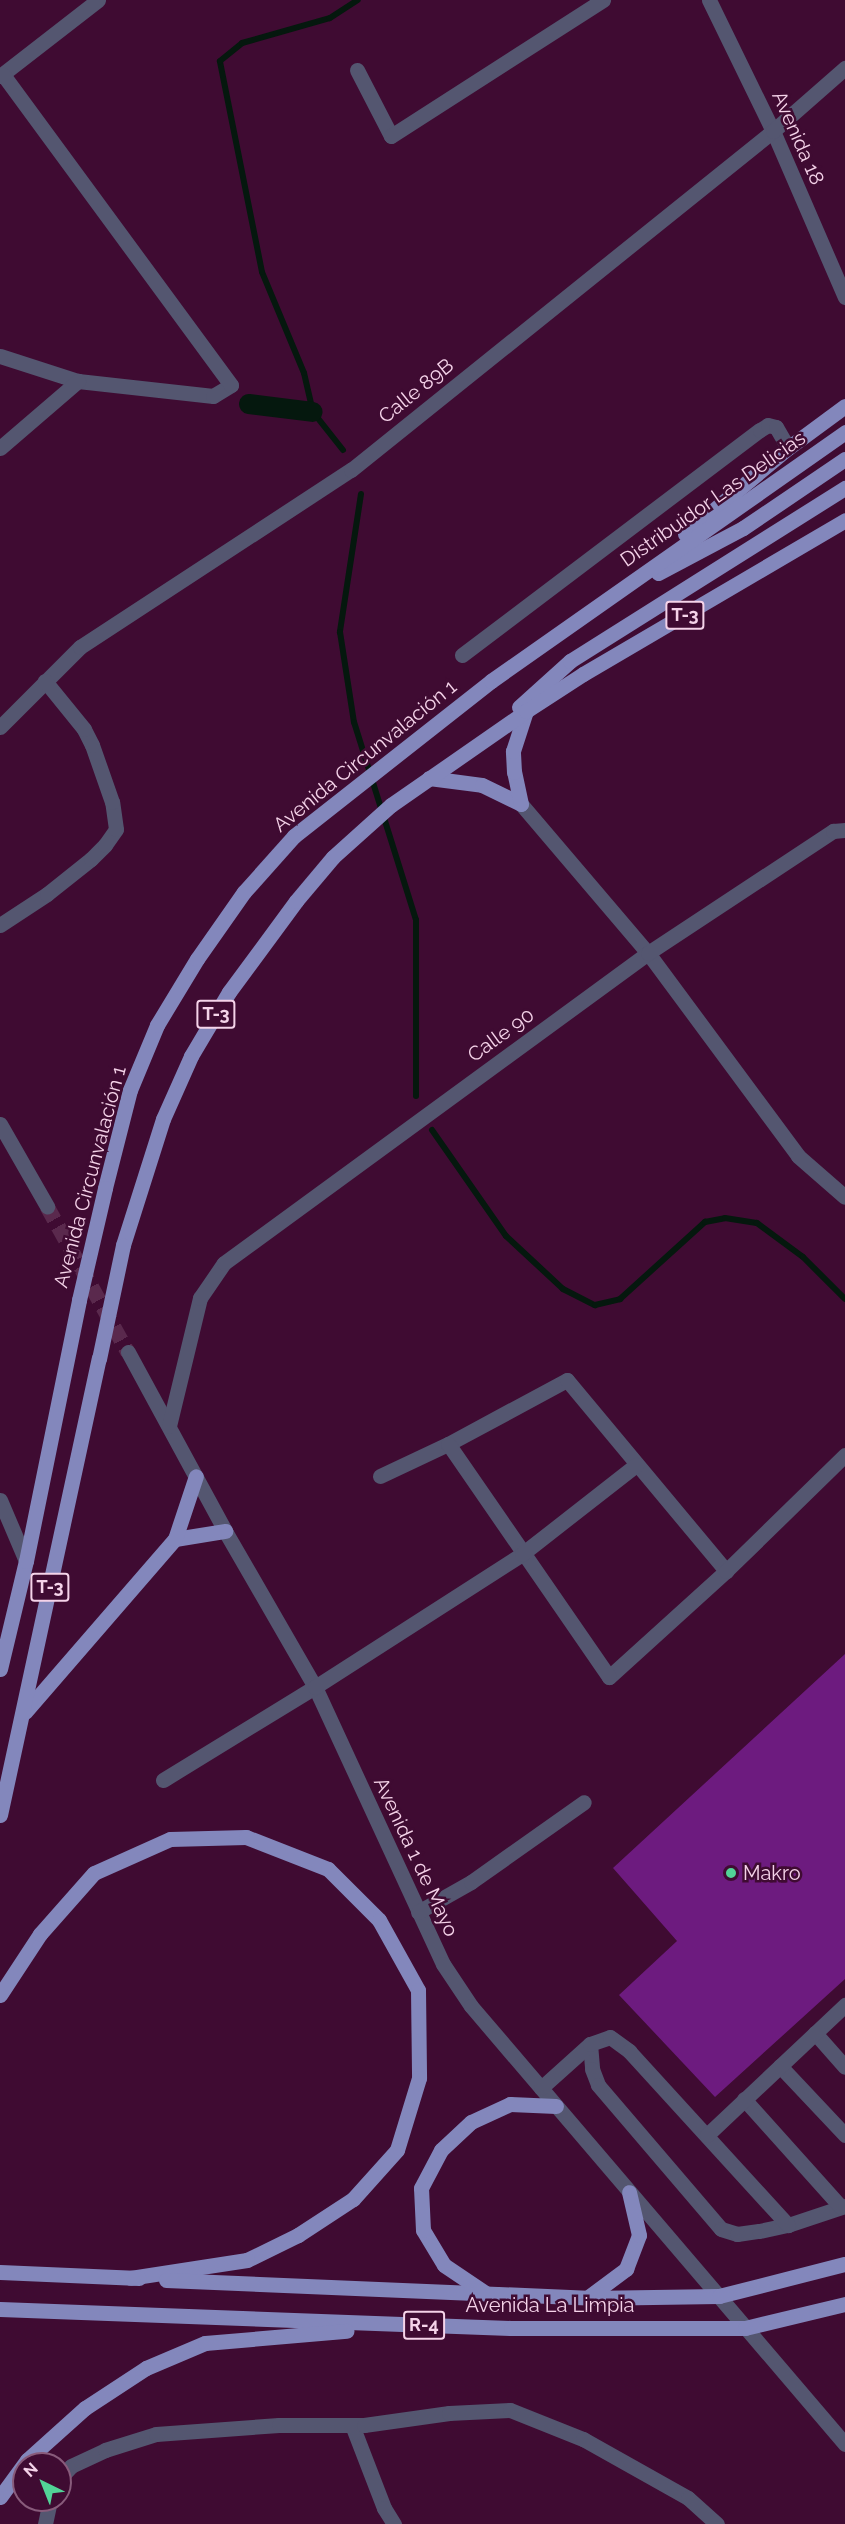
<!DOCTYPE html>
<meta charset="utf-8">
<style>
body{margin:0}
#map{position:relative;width:845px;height:2524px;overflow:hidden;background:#3f0b32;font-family:Raleway,sans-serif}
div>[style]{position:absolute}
.stream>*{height:6px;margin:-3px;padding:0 3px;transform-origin:3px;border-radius:3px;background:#05180e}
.canal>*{height:20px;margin:-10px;padding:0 10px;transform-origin:10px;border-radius:10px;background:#05180e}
.building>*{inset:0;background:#6d1b7f}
.minor-tunnel>*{height:15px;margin-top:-7.5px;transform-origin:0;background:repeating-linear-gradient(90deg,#5a294d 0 15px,transparent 0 23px)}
.minor>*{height:15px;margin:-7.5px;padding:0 7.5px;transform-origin:7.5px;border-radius:7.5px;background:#545670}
.major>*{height:15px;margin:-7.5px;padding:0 7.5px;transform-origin:7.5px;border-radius:7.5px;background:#8387bc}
.major-bridge>*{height:15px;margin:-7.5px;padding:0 7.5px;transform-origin:7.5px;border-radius:7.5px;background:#8387bc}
.dots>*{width:16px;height:16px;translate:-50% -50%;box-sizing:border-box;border:3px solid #3f0b32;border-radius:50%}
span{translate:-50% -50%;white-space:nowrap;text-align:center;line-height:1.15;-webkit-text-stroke:5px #3f0b32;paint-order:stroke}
.shield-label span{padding:2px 4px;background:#3f0b32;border:2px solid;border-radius:4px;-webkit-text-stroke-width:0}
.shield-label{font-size:18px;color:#f5d3e9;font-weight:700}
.street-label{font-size:20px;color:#f5d3e9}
.poi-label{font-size:20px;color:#f5d3e9}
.left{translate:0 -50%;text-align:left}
.north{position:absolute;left:12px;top:2452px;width:60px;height:60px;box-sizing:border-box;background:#3f0b32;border:2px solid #885b7b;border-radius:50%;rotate:317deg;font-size:16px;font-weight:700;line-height:24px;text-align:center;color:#f5d3e9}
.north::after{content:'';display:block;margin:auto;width:21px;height:27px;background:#52d397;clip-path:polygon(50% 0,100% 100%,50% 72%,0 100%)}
</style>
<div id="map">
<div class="stream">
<div style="left:343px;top:450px;width:48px;rotate:-128.3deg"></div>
<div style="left:313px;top:412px;width:40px;rotate:-103deg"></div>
<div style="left:304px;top:373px;width:109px;rotate:-112.6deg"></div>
<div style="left:262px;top:272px;width:215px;rotate:-101.3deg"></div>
<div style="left:220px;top:61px;width:28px;rotate:-39deg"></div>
<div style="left:242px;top:43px;width:91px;rotate:-15.9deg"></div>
<div style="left:330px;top:18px;width:33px;rotate:-33deg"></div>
<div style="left:361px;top:494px;width:140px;rotate:98.7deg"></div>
<div style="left:340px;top:632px;width:91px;rotate:81.2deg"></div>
<div style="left:354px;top:722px;width:207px;rotate:72.6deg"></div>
<div style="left:416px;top:920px;width:176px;rotate:90deg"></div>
<div style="left:432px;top:1130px;width:129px;rotate:55.1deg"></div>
<div style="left:506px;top:1236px;width:78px;rotate:42.9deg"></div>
<div style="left:563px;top:1289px;width:36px;rotate:27deg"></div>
<div style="left:595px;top:1305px;width:26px;rotate:-13deg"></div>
<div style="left:620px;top:1299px;width:115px;rotate:-42.2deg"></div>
<div style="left:705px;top:1222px;width:20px;rotate:-11deg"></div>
<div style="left:725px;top:1218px;width:32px;rotate:9deg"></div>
<div style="left:757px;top:1223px;width:57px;rotate:36.5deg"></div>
<div style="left:803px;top:1257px;width:59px;rotate:45deg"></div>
</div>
<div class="canal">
<div style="left:249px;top:404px;width:64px;rotate:7.1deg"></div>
</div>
<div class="building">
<div style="clip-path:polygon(845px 1654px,845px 1979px,715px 2097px,619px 1995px,677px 1941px,613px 1868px)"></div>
</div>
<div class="minor-tunnel">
<div style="left:47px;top:1206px;width:167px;rotate:61deg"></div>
</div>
<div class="minor">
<div style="left:709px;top:0;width:146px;rotate:64deg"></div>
<div style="left:773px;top:131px;width:181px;rotate:66.6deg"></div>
<div style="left:357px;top:70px;width:74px;rotate:62.7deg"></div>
<div style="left:391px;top:136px;width:252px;rotate:-32.7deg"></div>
<div style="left:0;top:76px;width:124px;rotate:-37.8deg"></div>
<div style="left:0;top:356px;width:82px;rotate:17.8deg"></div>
<div style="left:78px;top:381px;width:136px;rotate:6.3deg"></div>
<div style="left:213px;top:396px;width:21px;rotate:-31deg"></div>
<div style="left:231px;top:385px;width:385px;rotate:-126.3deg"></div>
<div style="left:0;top:448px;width:103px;rotate:-40.7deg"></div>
<div style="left:462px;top:655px;width:373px;rotate:-37.1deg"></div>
<div style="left:760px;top:430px;width:9px;rotate:-32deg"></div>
<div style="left:768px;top:425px;width:8px;rotate:14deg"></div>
<div style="left:776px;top:427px;width:24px;rotate:60deg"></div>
<div style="left:0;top:727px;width:113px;rotate:-45deg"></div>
<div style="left:80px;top:647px;width:324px;rotate:-33.2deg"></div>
<div style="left:351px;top:470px;width:541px;rotate:-38.78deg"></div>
<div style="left:773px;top:131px;width:96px;rotate:-41.2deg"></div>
<div style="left:521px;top:804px;width:196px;rotate:49.6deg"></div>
<div style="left:648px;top:953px;width:252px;rotate:53.5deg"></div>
<div style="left:798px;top:1156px;width:62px;rotate:41.1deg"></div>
<div style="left:0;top:925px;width:56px;rotate:-33.4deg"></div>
<div style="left:47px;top:894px;width:56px;rotate:-38.5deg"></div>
<div style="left:91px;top:859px;width:20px;rotate:-45deg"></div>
<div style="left:105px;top:845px;width:19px;rotate:-55deg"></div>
<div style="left:116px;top:829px;width:27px;rotate:-98deg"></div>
<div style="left:112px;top:802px;width:60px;rotate:-109.3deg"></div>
<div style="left:92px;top:745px;width:18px;rotate:-117deg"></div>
<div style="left:84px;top:729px;width:62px;rotate:-129.1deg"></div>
<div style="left:0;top:1124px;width:95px;rotate:60.2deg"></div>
<div style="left:128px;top:1352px;width:204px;rotate:61.5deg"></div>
<div style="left:225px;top:1531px;width:180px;rotate:60deg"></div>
<div style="left:315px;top:1687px;width:305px;rotate:65.2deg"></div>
<div style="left:443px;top:1964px;width:50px;rotate:56.3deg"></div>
<div style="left:471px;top:2006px;width:576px;rotate:49.51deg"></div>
<div style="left:169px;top:1426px;width:132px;rotate:-76.4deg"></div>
<div style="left:200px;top:1298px;width:42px;rotate:-55.6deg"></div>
<div style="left:224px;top:1263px;width:525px;rotate:-36.17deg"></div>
<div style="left:648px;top:953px;width:222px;rotate:-33.4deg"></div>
<div style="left:833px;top:831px;width:12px;rotate:-5deg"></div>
<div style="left:380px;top:1476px;width:75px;rotate:-25.2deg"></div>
<div style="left:448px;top:1444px;width:135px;rotate:-28.3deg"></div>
<div style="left:567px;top:1380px;width:249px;rotate:50.2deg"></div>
<div style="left:726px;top:1571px;width:158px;rotate:137.8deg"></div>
<div style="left:609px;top:1677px;width:283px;rotate:-124.6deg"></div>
<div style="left:0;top:1500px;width:66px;rotate:66.9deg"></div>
<div style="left:726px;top:1571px;width:166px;rotate:-44.3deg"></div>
<div style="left:163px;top:1780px;width:178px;rotate:-31.5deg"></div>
<div style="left:315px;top:1687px;width:246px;rotate:-32.7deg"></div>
<div style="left:522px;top:1554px;width:145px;rotate:-38deg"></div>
<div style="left:418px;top:1912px;width:61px;rotate:-29.5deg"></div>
<div style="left:471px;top:1882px;width:138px;rotate:-35.3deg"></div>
<div style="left:815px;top:2033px;width:45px;rotate:48.6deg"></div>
<div style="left:590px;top:2044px;width:25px;rotate:85deg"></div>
<div style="left:592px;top:2069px;width:17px;rotate:69deg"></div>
<div style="left:598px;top:2085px;width:189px;rotate:49.5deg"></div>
<div style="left:721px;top:2229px;width:17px;rotate:17deg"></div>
<div style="left:737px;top:2234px;width:22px;rotate:-8deg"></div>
<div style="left:759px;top:2231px;width:30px;rotate:-12deg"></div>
<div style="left:788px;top:2225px;width:60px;rotate:-18.4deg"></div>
<div style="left:780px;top:2066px;width:95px;rotate:46.7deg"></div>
<div style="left:541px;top:2088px;width:66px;rotate:-41.9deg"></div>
<div style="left:590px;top:2044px;width:21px;rotate:-19deg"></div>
<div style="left:610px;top:2037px;width:24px;rotate:36deg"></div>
<div style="left:629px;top:2051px;width:236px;rotate:47.6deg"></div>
<div style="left:744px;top:2099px;width:145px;rotate:48.1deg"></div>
<div style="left:707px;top:2135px;width:190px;rotate:-43.3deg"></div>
<div style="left:352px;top:2425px;width:89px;rotate:68.9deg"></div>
<div style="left:384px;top:2508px;width:19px;rotate:58deg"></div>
<div style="left:60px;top:2478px;width:16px;rotate:-47deg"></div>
<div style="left:71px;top:2466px;width:38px;rotate:-25deg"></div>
<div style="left:105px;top:2450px;width:53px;rotate:-17.4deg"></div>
<div style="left:156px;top:2434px;width:123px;rotate:-4.2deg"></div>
<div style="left:279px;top:2425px;width:85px"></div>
<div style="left:364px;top:2425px;width:86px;rotate:-8deg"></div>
<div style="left:449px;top:2413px;width:61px;rotate:-2.8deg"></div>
<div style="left:510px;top:2410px;width:79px;rotate:21.7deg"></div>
<div style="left:583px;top:2439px;width:120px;rotate:29.3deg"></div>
<div style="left:688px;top:2498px;width:39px;rotate:42deg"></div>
<div style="left:45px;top:2524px;width:25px;rotate:-78deg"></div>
</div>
<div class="major">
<div style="left:685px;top:534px;width:134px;rotate:-39.9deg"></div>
<div style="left:788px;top:448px;width:71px;rotate:-36.4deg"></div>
<div style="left:658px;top:573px;width:96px;rotate:-27.9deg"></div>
<div style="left:743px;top:528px;width:123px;rotate:-34.1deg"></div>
<div style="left:519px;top:707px;width:69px;rotate:-42deg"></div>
<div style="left:570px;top:661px;width:325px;rotate:-32.2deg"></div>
<div style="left:429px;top:778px;width:53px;rotate:7.5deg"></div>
<div style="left:482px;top:785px;width:43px;rotate:26deg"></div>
<div style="left:521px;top:804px;width:33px;rotate:-102deg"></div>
<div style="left:514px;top:772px;width:21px;rotate:-93deg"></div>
<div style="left:513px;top:751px;width:42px;rotate:-72deg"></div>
<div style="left:105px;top:1188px;width:101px;rotate:-75.7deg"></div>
<div style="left:130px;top:1090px;width:70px;rotate:-67.4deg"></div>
<div style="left:157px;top:1025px;width:77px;rotate:-58.8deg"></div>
<div style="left:197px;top:959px;width:82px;rotate:-55deg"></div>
<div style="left:244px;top:892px;width:75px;rotate:-48.2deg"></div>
<div style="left:294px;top:836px;width:251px;rotate:-38.2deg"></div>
<div style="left:491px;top:681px;width:433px;rotate:-35.1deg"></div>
<div style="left:123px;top:1245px;width:132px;rotate:-72.4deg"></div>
<div style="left:163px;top:1119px;width:69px;rotate:-66deg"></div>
<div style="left:191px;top:1056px;width:74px;rotate:-59.3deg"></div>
<div style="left:229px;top:992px;width:113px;rotate:-53.6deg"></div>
<div style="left:296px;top:901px;width:57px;rotate:-49.9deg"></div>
<div style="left:333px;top:857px;width:78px;rotate:-41.9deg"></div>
<div style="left:391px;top:805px;width:165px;rotate:-34.8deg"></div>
<div style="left:526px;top:711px;width:68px;rotate:-33deg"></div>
<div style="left:583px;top:674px;width:304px;rotate:-30.4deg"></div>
<div style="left:175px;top:1539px;width:51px;rotate:-9.1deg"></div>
<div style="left:0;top:1669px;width:111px;rotate:-76.5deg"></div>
<div style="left:26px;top:1561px;width:266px;rotate:-78.5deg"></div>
<div style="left:25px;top:1712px;width:229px;rotate:-49.1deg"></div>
<div style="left:175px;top:1539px;width:66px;rotate:-71.6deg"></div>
<div style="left:0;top:1815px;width:467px;rotate:-77.8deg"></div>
<div style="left:0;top:1995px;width:73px;rotate:-56.7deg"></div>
<div style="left:40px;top:1934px;width:81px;rotate:-48.5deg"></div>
<div style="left:94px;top:1873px;width:83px;rotate:-24.1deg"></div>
<div style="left:170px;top:1839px;width:76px;rotate:-1.5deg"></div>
<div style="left:246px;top:1837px;width:88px;rotate:21.3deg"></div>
<div style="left:328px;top:1869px;width:72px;rotate:45deg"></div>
<div style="left:379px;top:1920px;width:80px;rotate:60.9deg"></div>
<div style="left:418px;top:1990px;width:88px;rotate:89.3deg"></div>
<div style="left:419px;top:2078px;width:75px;rotate:107deg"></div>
<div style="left:397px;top:2150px;width:66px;rotate:131.9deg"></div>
<div style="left:353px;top:2199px;width:66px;rotate:146.8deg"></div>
<div style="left:298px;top:2235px;width:57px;rotate:153.9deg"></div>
<div style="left:247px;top:2260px;width:118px;rotate:171.3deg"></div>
<div style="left:0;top:2272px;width:139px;rotate:2.5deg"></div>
<div style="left:166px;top:2280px;width:421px;rotate:2.4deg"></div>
<div style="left:587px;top:2298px;width:132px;rotate:-0.9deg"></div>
<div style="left:719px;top:2296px;width:130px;rotate:-14.3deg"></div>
<div style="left:487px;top:2294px;width:52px;rotate:-146deg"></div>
<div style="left:444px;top:2265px;width:41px;rotate:-121deg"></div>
<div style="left:423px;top:2230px;width:42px;rotate:-92.7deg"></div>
<div style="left:421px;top:2188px;width:43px;rotate:-62.2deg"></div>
<div style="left:441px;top:2150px;width:41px;rotate:-43deg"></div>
<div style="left:471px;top:2122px;width:43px;rotate:-24.8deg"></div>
<div style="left:510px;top:2104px;width:46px;rotate:2.5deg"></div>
<div style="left:587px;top:2298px;width:49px;rotate:-36.6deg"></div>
<div style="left:626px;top:2269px;width:36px;rotate:-69deg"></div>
<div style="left:639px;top:2235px;width:44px;rotate:-103.1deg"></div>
<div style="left:0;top:2309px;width:511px;rotate:2.13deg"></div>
<div style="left:511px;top:2328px;width:234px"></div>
<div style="left:745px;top:2328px;width:103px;rotate:-13.5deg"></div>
<div style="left:0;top:2497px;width:46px;rotate:-53.9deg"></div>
<div style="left:27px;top:2460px;width:78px;rotate:-41.9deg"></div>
<div style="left:85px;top:2408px;width:73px;rotate:-33.3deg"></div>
<div style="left:146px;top:2368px;width:64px;rotate:-23deg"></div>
<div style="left:205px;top:2343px;width:142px;rotate:-4.9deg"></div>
</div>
<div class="major-bridge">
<div style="left:79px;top:1300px;width:115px;rotate:-76.9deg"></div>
<div style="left:99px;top:1359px;width:116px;rotate:-78.1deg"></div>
</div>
<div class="dots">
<div style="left:731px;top:1873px;background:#52d397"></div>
</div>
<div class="shield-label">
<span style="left:685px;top:615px">T-3</span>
<span style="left:216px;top:1014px">T-3</span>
<span style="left:50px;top:1587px">T-3</span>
<span style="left:424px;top:2325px">R-4</span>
</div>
<div class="street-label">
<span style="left:798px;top:138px;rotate:66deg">Avenida 18</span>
<span style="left:416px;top:391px;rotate:-39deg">Calle 89B</span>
<span style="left:713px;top:499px;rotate:-35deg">Distribuidor Las Delicias</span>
<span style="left:365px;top:756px;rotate:-39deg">Avenida Circunvalación 1</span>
<span style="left:501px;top:1035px;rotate:-36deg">Calle 90</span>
<span style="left:90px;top:1177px;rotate:-75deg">Avenida Circunvalación 1</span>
<span style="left:416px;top:1857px;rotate:65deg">Avenida 1 de Mayo</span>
<span style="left:550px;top:2305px">Avenida La Limpia</span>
</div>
<div class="poi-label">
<span class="left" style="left:743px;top:1873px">Makro</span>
</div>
<div class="north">N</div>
</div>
